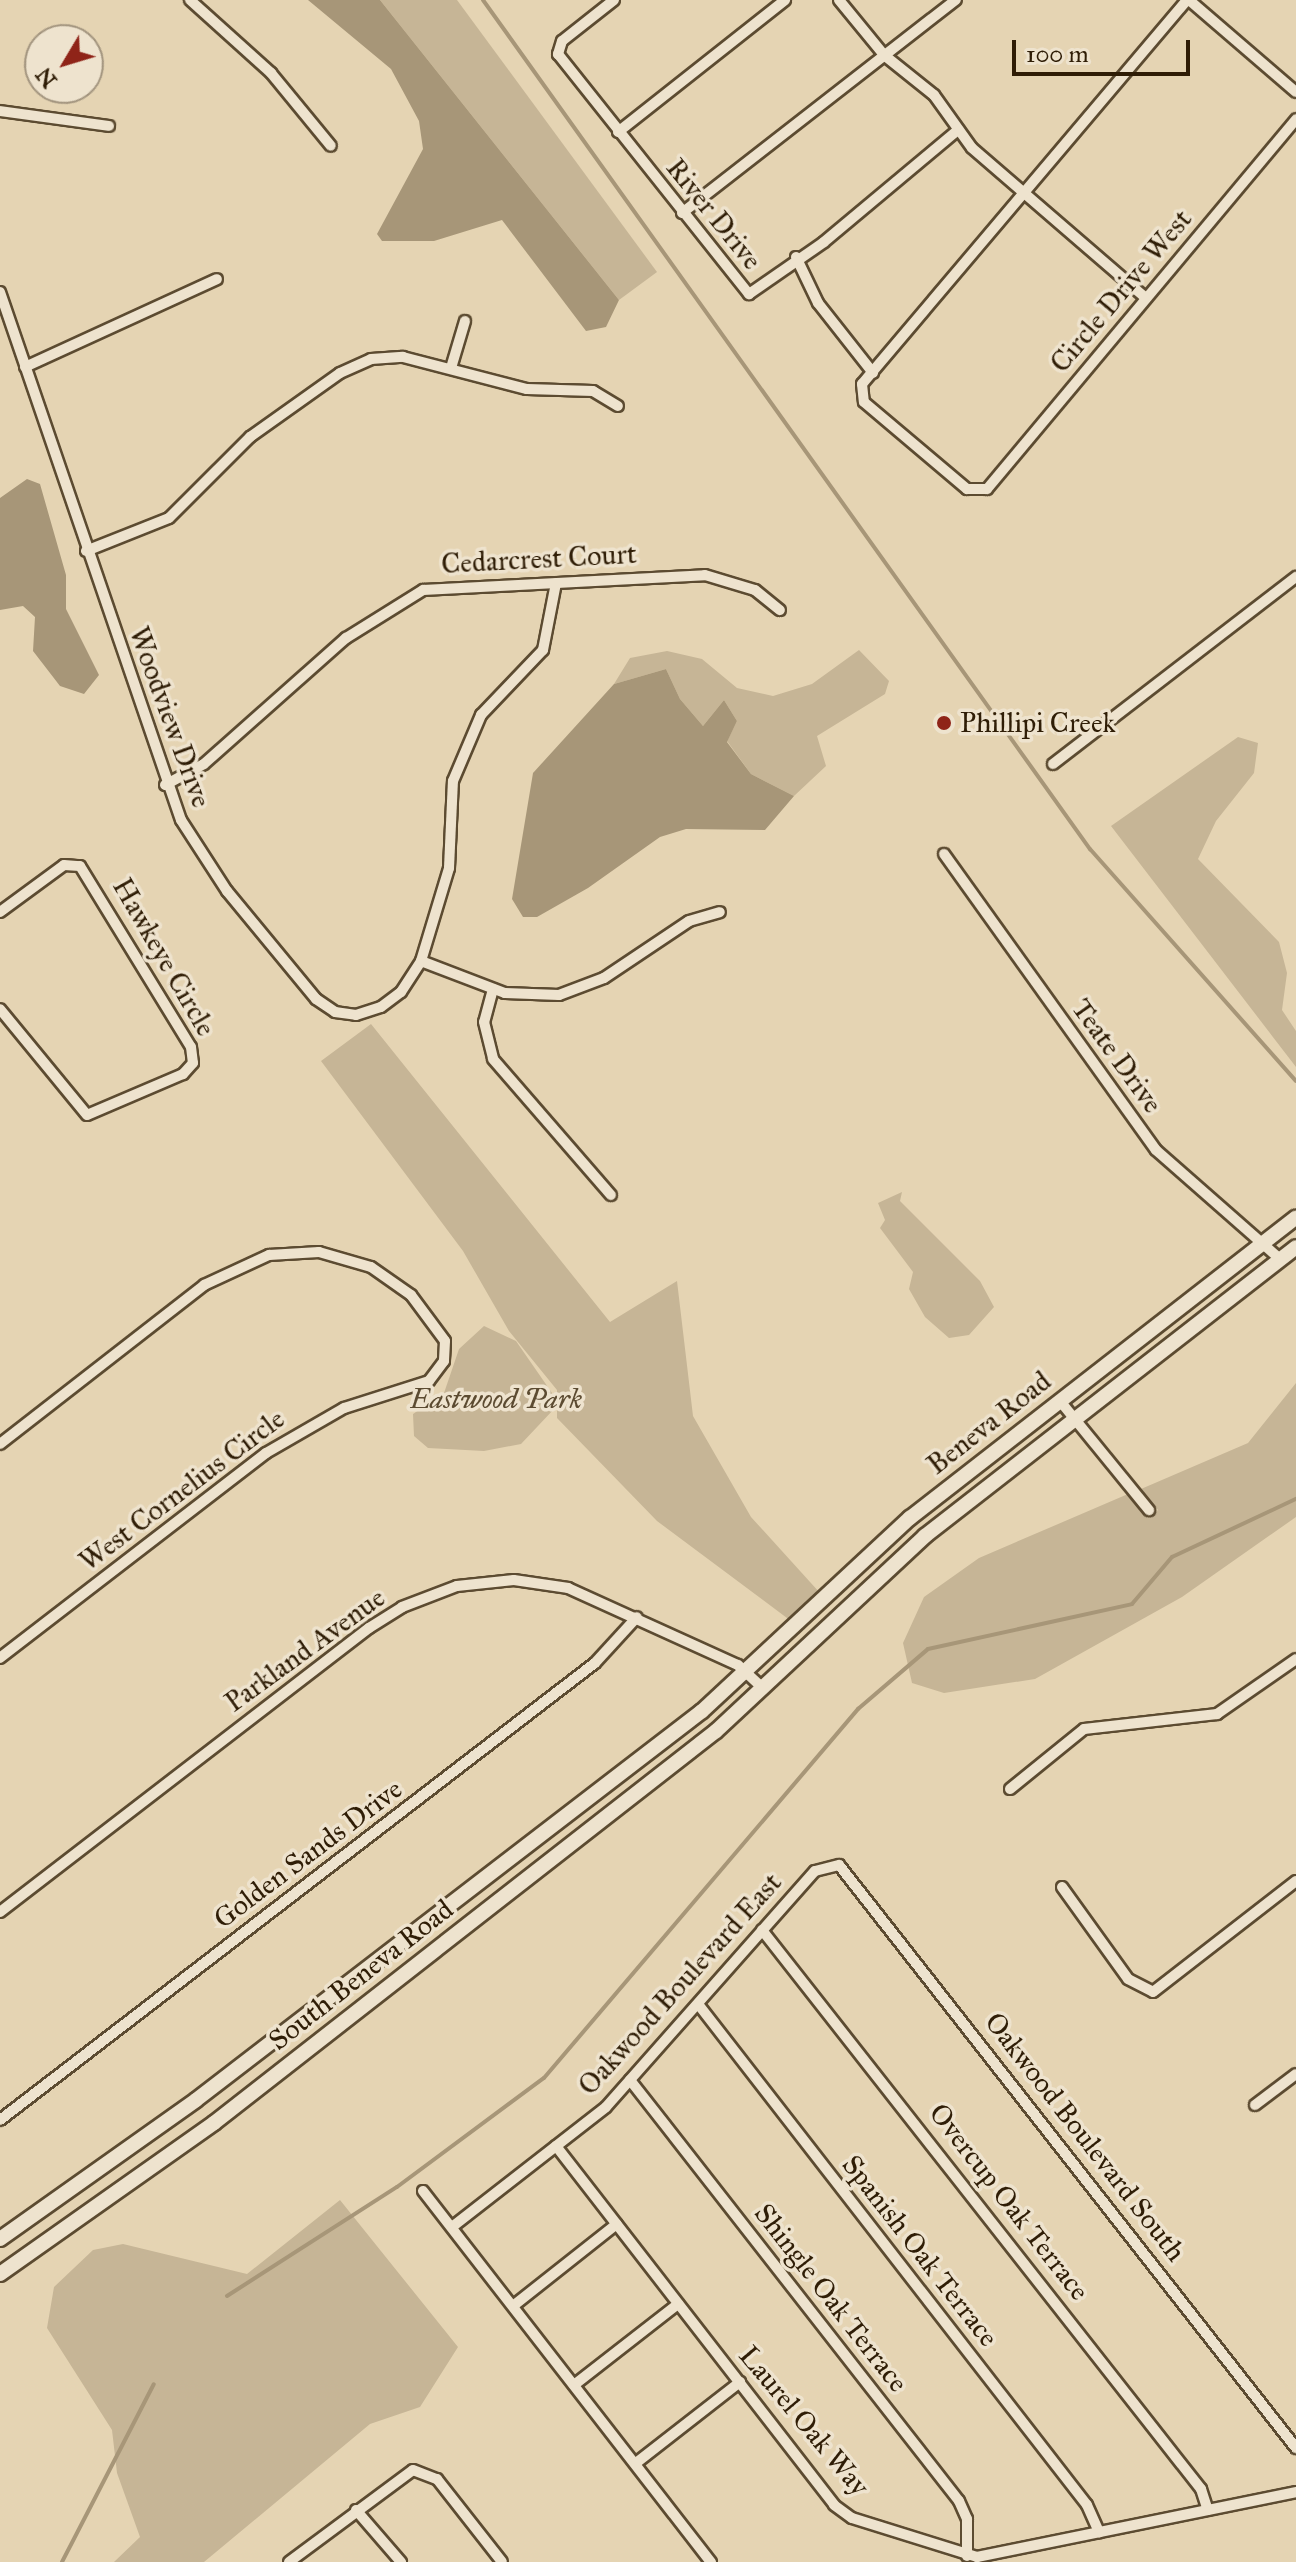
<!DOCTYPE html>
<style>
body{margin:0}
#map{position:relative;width:1296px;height:2562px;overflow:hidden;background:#e5d4b3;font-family:"IM FELL Great Primer",serif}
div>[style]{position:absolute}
.green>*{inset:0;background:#c6b596}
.water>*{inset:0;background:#a79678}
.stream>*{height:4px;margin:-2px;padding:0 2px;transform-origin:2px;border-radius:2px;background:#a79678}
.roads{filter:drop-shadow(2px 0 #5c4b31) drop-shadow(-2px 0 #5c4b31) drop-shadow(0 2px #5c4b31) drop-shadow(0 -2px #5c4b31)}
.minor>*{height:10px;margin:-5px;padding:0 5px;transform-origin:5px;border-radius:5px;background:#eee3ce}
.secondary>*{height:14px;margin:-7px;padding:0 7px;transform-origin:7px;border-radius:7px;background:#eee3ce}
.dots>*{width:22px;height:22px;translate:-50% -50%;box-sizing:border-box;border:4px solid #eee3ce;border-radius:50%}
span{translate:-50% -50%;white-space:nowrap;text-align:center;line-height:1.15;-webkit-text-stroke:7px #eee3ce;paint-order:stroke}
.street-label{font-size:28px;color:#2f1d06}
.poi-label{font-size:28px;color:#2f1d06}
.left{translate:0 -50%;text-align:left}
.park-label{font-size:28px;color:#5c4b31;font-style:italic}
.north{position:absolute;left:24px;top:24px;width:80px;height:80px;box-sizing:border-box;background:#eee3ce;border:2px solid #a2947e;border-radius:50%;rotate:232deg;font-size:22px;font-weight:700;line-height:32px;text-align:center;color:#2f1d06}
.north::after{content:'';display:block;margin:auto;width:28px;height:36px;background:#8f2418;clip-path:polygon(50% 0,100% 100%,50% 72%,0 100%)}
.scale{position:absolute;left:1012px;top:40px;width:178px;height:36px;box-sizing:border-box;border:4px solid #2f1d06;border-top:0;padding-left:10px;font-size:24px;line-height:28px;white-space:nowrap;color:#2f1d06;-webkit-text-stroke:6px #eee3ce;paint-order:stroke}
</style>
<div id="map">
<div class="green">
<div style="clip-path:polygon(380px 0,457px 0,657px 272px,619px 300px)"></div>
<div style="clip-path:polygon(859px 650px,889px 681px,885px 694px,817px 736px,826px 766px,794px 796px,751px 774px,727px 741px,737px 721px,724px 700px,703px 726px,680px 699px,666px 669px,614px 684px,630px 658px,667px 651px,702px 659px,737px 688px,773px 696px,812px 684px)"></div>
<div style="clip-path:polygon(1238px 737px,1258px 743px,1254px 773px,1216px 821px,1198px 859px,1279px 942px,1287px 973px,1282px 1010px,1296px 1031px,1296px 1067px,1111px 826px)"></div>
<div style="clip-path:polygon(371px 1024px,610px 1322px,677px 1281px,693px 1416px,751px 1517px,820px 1593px,791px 1621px,657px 1521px,557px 1418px,557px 1390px,509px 1331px,463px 1251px,321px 1061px)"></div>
<div style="clip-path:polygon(902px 1192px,900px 1201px,980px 1281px,994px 1307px,969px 1335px,949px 1338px,925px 1317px,909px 1289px,913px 1272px,880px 1228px,885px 1220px,878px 1203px)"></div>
<div style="clip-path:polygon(484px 1326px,516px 1341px,552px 1393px,554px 1409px,521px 1444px,484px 1451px,428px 1448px,414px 1436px,413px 1414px,444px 1393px,459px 1349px)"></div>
<div style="clip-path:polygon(1296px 1383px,1296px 1517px,1182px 1597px,1035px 1679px,944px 1693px,912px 1683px,903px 1643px,924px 1597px,979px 1558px,1128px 1494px,1148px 1518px,1158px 1510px,1141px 1489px,1248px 1443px)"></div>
<div style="clip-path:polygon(340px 2200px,458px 2347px,420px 2407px,370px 2424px,204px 2562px,114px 2562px,140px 2537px,117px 2473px,112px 2430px,47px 2328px,54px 2287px,93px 2250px,123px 2244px,247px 2274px)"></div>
</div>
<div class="water">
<div style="clip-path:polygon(308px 0,380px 0,619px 300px,606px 327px,586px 331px,502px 220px,434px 241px,382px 241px,377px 234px,423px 149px,419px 121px,391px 69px)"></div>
<div style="clip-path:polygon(27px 479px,40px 484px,66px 575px,66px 609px,99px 675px,84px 694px,60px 686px,33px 651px,35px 617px,23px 606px,0 610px,0 498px)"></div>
<div style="clip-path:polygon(666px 669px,680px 699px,703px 726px,724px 700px,737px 721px,727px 742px,751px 774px,794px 796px,765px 830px,686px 829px,660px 837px,588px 888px,537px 917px,523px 917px,512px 899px,533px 773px,614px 684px)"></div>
</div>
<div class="stream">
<div style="left:483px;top:0;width:1044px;rotate:54.44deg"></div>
<div style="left:1090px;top:849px;width:310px;rotate:48.4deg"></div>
<div style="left:227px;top:2296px;width:202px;rotate:-32.7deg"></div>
<div style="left:397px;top:2187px;width:183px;rotate:-36.6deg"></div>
<div style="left:544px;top:2078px;width:485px;rotate:-49.6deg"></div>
<div style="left:858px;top:1709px;width:92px;rotate:-40.6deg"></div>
<div style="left:928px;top:1649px;width:209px;rotate:-12.4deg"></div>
<div style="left:1132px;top:1604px;width:62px;rotate:-49.6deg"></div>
<div style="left:1172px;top:1557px;width:137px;rotate:-25.1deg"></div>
<div style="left:62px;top:2562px;width:200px;rotate:-62.7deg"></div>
</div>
<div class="roads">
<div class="minor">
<div style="left:190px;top:0;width:109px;rotate:42deg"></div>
<div style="left:271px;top:73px;width:94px;rotate:50.6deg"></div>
<div style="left:614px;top:0;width:66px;rotate:141.7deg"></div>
<div style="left:562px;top:41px;width:14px;rotate:107deg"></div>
<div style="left:558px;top:54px;width:307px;rotate:51.5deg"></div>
<div style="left:749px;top:294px;width:91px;rotate:-34.7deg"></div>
<div style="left:824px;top:242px;width:175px;rotate:-39.9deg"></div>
<div style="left:839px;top:0;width:71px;rotate:50.7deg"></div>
<div style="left:884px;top:55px;width:64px;rotate:38.7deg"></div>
<div style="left:934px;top:95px;width:65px;rotate:54.4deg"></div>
<div style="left:972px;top:148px;width:230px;rotate:40.8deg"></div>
<div style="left:1187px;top:0;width:503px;rotate:130.24deg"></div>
<div style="left:862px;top:384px;width:18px;rotate:84deg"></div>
<div style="left:864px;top:402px;width:135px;rotate:40.2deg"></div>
<div style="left:967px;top:489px;width:20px"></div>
<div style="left:987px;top:489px;width:482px;rotate:-50.1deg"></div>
<div style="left:1189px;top:0;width:141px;rotate:40.7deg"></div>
<div style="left:0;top:111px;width:110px;rotate:7.8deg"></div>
<div style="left:618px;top:132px;width:213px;rotate:-38.3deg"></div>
<div style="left:682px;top:213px;width:347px;rotate:-37.9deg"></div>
<div style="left:796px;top:257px;width:51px;rotate:64.4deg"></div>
<div style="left:818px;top:303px;width:89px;rotate:51.8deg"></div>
<div style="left:0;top:292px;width:558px;rotate:71.08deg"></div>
<div style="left:181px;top:820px;width:85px;rotate:57.1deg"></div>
<div style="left:227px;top:891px;width:140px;rotate:50.5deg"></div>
<div style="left:316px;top:999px;width:23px;rotate:34deg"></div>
<div style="left:335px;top:1012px;width:21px;rotate:8deg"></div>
<div style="left:356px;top:1015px;width:26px;rotate:-18deg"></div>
<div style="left:381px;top:1007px;width:25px;rotate:-37deg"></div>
<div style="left:401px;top:992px;width:37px;rotate:-57deg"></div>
<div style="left:421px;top:961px;width:97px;rotate:-73.2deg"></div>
<div style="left:449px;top:868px;width:87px;rotate:-87.4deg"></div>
<div style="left:453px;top:781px;width:72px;rotate:-67deg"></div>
<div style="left:481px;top:715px;width:90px;rotate:-46.4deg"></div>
<div style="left:543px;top:650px;width:68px;rotate:-79deg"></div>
<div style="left:25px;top:367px;width:211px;rotate:-24.6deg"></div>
<div style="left:451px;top:368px;width:49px;rotate:-73.4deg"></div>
<div style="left:86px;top:551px;width:89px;rotate:-21.7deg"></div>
<div style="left:169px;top:518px;width:115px;rotate:-45deg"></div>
<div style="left:250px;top:437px;width:110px;rotate:-35.4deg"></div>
<div style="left:340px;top:373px;width:34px;rotate:-24deg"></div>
<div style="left:371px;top:359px;width:32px;rotate:-4deg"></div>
<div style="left:403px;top:357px;width:128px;rotate:14.5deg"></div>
<div style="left:527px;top:389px;width:66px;rotate:1.7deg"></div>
<div style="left:593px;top:391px;width:29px;rotate:31deg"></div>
<div style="left:1053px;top:764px;width:307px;rotate:-37.6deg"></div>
<div style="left:165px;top:785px;width:44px;rotate:-28.3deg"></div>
<div style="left:204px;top:764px;width:190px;rotate:-41.6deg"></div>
<div style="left:346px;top:638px;width:91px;rotate:-31.9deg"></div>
<div style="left:423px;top:590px;width:282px;rotate:-3deg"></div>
<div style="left:705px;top:575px;width:52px;rotate:16.7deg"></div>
<div style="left:755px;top:590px;width:32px;rotate:39deg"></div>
<div style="left:944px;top:854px;width:364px;rotate:54.4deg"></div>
<div style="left:1156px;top:1150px;width:165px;rotate:41.3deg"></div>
<div style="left:0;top:912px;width:79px;rotate:-36.3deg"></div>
<div style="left:64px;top:865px;width:16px;rotate:4deg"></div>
<div style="left:80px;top:866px;width:212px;rotate:58.5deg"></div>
<div style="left:191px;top:1047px;width:16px;rotate:83deg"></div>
<div style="left:193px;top:1063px;width:15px;rotate:132deg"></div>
<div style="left:183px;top:1074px;width:104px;rotate:156.9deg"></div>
<div style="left:87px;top:1115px;width:137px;rotate:-129.4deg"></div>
<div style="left:421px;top:961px;width:90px;rotate:20.9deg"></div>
<div style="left:505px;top:993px;width:54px;rotate:2.1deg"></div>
<div style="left:559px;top:995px;width:48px;rotate:-20.7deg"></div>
<div style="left:604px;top:978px;width:102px;rotate:-33.8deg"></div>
<div style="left:689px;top:921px;width:32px;rotate:-16deg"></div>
<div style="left:493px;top:989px;width:34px;rotate:105deg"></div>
<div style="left:484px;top:1022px;width:38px;rotate:76deg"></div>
<div style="left:493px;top:1059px;width:180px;rotate:49.1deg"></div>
<div style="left:1060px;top:1401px;width:141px;rotate:50.8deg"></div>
<div style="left:0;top:1444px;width:259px;rotate:-37.9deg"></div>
<div style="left:204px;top:1285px;width:72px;rotate:-24.8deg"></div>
<div style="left:269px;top:1255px;width:50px;rotate:-3.4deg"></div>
<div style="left:319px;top:1252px;width:54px;rotate:16.1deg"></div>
<div style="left:371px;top:1267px;width:49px;rotate:35deg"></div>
<div style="left:411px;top:1295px;width:57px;rotate:53.5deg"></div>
<div style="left:445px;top:1341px;width:20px;rotate:93deg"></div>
<div style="left:444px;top:1361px;width:25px;rotate:127deg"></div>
<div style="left:429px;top:1381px;width:89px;rotate:162.4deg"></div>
<div style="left:344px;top:1408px;width:90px;rotate:150deg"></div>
<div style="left:266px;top:1453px;width:336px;rotate:142.4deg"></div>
<div style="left:1010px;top:1789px;width:95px;rotate:-39deg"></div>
<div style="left:1084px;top:1729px;width:134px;rotate:-6.4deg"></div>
<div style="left:1217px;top:1714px;width:96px;rotate:-34.8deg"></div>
<div style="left:1062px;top:1887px;width:113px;rotate:54.3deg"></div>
<div style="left:1128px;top:1979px;width:28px;rotate:27deg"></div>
<div style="left:1153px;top:1992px;width:181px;rotate:-37.8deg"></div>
<div style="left:0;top:1912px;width:466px;rotate:-37.6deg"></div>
<div style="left:369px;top:1628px;width:39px;rotate:-32deg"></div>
<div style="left:402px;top:1607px;width:59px;rotate:-20.9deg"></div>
<div style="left:457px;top:1586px;width:57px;rotate:-6deg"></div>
<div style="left:514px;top:1580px;width:55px;rotate:8.4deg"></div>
<div style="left:568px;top:1588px;width:187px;rotate:24.4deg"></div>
<div style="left:738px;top:1665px;width:35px;rotate:43deg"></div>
<div style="left:762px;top:1930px;width:711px;rotate:51.86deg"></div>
<div style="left:1201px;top:2489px;width:22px;rotate:72deg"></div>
<div style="left:698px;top:2004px;width:634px;rotate:52.17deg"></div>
<div style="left:1087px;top:2505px;width:30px;rotate:66deg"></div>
<div style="left:630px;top:2080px;width:534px;rotate:51.99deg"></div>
<div style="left:959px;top:2501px;width:20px;rotate:66deg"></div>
<div style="left:967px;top:2519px;width:37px;rotate:90deg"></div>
<div style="left:1255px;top:2105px;width:51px;rotate:-37.1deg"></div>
<div style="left:0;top:2120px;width:750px;rotate:-37.53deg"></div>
<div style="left:595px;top:1663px;width:62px;rotate:-47.6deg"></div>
<div style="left:556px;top:2146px;width:454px;rotate:52.2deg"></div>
<div style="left:834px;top:2505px;width:22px;rotate:36deg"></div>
<div style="left:852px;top:2518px;width:131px;rotate:17.3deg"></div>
<div style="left:977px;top:2557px;width:326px;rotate:-11.5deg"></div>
<div style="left:423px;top:2191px;width:470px;rotate:52.2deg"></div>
<div style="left:452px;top:2227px;width:195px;rotate:-37.9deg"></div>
<div style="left:606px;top:2107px;width:315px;rotate:-48.5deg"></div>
<div style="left:815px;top:1871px;width:25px;rotate:-14deg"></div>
<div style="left:839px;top:1865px;width:741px;rotate:51.91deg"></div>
<div style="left:513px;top:2306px;width:132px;rotate:-38.3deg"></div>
<div style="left:574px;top:2385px;width:132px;rotate:-37.9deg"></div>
<div style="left:636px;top:2463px;width:132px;rotate:-37.9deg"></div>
<div style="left:356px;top:2510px;width:69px;rotate:49.1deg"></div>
<div style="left:289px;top:2562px;width:154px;rotate:-36.6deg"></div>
<div style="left:413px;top:2470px;width:26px;rotate:21deg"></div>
<div style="left:437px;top:2479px;width:105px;rotate:51.9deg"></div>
</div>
<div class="secondary">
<div style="left:0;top:2239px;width:240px;rotate:-35.3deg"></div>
<div style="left:196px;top:2100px;width:638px;rotate:-37.55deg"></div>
<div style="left:702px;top:1711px;width:284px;rotate:-42.9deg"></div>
<div style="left:910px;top:1518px;width:489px;rotate:-37.9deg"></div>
<div style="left:0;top:2274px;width:262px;rotate:-35.2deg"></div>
<div style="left:214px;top:2123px;width:637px;rotate:-37.99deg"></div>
<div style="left:716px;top:1731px;width:286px;rotate:-43deg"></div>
<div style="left:925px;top:1536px;width:470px;rotate:-37.9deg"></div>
</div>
</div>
<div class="dots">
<div style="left:944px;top:723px;background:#8f2418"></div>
</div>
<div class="street-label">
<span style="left:714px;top:214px;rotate:51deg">River Drive</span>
<span style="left:1121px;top:291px;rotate:-50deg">Circle Drive West</span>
<span style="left:539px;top:559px;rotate:-3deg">Cedarcrest Court</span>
<span style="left:170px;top:717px;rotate:70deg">Woodview Drive</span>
<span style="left:164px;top:957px;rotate:60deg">Hawkeye Circle</span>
<span style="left:1117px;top:1056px;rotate:54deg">Teate Drive</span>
<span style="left:989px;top:1423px;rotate:-38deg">Beneva Road</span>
<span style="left:182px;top:1490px;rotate:-37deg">West Cornelius Circle</span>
<span style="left:305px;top:1650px;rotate:-36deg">Parkland Avenue</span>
<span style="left:308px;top:1854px;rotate:-37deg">Golden Sands Drive</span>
<span style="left:361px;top:1975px;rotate:-38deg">South Beneva Road</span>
<span style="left:680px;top:1984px;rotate:-48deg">Oakwood Boulevard East</span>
<span style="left:1085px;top:2137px;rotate:52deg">Oakwood Boulevard South</span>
<span style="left:1009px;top:2202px;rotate:52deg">Overcup Oak Terrace</span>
<span style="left:920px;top:2251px;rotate:52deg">Spanish Oak Terrace</span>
<span style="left:831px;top:2298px;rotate:52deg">Shingle Oak Terrace</span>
<span style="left:804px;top:2421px;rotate:50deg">Laurel Oak Way</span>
</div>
<div class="poi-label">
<span class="left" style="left:960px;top:723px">Phillipi Creek</span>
</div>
<div class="park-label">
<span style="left:496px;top:1399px">Eastwood Park</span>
</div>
<div class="north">N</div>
<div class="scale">100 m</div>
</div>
